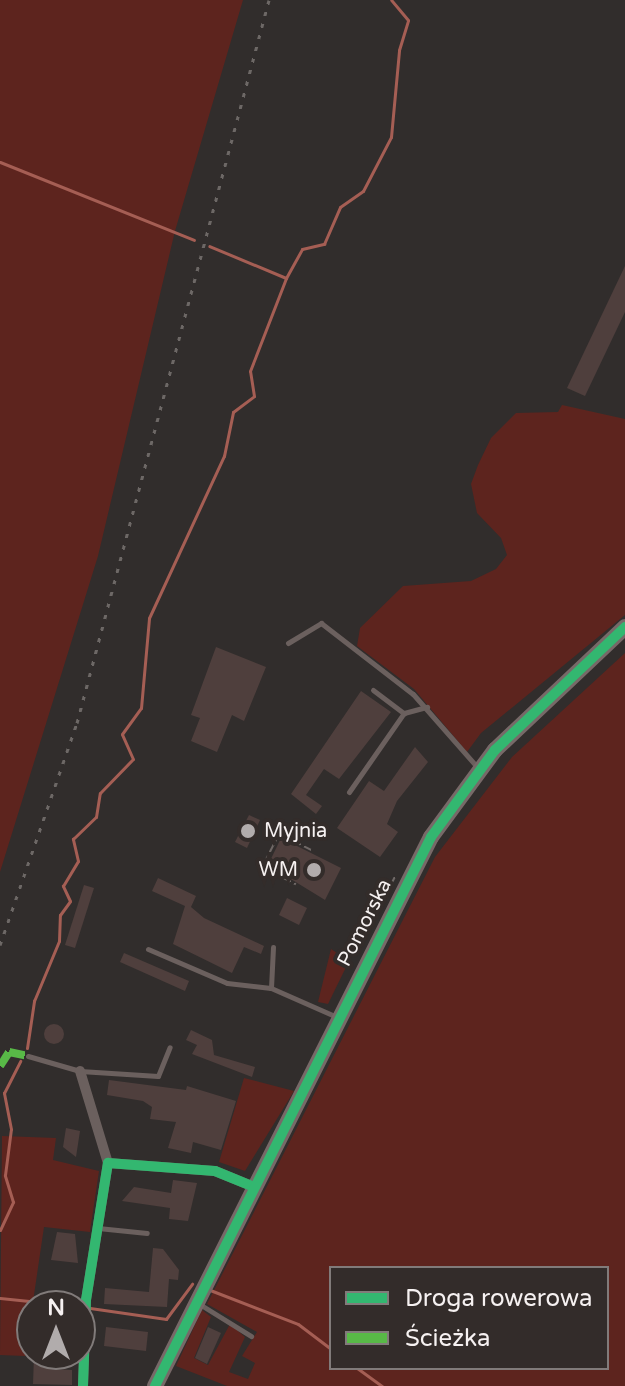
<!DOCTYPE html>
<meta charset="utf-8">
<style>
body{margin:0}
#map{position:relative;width:625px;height:1386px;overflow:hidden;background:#312d2c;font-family:"Varela Round",sans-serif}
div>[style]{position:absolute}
.green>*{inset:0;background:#5d241e}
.stream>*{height:3px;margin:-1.5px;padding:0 1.5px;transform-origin:1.5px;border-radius:1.5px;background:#a55e54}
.building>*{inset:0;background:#4f3f3d}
.round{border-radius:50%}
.path>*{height:2px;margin-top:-1px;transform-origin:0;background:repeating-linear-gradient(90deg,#6f6866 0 8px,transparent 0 12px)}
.service>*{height:5px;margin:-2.5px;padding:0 2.5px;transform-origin:2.5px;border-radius:2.5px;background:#6b605e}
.minor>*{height:10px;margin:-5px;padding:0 5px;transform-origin:5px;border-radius:5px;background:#6b605e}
.primary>*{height:16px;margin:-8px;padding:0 8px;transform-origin:8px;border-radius:8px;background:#776968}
.rail>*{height:3px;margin-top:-1.5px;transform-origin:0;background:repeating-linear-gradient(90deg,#6d6866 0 4px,transparent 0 12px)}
.quiet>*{height:8px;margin-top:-4px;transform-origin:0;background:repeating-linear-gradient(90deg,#58b947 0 16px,transparent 0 24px)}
.cycleway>*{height:10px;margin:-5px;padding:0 5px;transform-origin:5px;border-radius:5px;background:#33b770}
.dots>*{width:22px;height:22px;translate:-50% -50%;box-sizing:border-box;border:4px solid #332c2a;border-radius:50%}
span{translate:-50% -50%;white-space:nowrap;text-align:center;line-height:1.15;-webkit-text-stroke:8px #332c2a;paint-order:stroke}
.poi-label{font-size:20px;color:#f6f1f1}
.left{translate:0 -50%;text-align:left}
.right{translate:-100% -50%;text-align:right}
.street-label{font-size:20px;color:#f6f1f1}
.legend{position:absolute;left:329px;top:1266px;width:280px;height:104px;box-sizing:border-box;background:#332c2a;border:2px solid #817b7a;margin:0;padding:10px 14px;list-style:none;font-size:24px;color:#f6f1f1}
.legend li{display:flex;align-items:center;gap:16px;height:40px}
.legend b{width:40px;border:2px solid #817b7a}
.north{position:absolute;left:16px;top:1290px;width:80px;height:80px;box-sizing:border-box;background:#332c2a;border:2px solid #817b7a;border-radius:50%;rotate:0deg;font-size:22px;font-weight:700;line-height:32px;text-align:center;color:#f6f1f1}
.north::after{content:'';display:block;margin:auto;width:28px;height:36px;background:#b1acac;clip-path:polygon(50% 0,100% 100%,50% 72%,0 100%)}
</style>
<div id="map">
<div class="green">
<div style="clip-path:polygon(0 0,243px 0,175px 231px,98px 556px,0 872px)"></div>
<div style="clip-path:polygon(562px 405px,625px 419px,625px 615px,481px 733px,467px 752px,414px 689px,357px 646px,360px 628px,403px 586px,471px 581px,496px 569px,507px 555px,501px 538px,477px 513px,471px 484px,478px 465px,491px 438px,516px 413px,558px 412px)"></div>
<div style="clip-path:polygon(evenodd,625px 653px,625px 1386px,227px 1386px,176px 1366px,202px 1310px,211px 1317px,194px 1358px,208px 1365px,230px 1324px,245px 1337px,229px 1372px,248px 1379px,255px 1363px,242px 1356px,257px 1332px,207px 1304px,435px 857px,512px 757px,625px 653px,331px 1268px,607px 1268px,607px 1368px,331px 1368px,331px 1268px)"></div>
<div style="clip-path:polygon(331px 949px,349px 961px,328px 1004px,318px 1002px)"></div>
<div style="clip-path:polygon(244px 1078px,294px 1091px,245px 1171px,219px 1162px)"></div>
<div style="clip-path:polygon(2px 1136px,56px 1138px,53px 1160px,99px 1171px,90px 1232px,44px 1227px,25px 1356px,0 1355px)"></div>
</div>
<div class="stream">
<div style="left:0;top:162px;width:209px;rotate:21.9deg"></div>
<div style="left:286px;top:278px;width:33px;rotate:-61deg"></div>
<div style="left:302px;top:249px;width:23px;rotate:-13deg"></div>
<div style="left:324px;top:244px;width:40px;rotate:-66.6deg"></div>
<div style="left:340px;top:207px;width:28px;rotate:-35deg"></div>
<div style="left:363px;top:191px;width:61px;rotate:-62.6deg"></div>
<div style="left:391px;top:137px;width:87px;rotate:-84.7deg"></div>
<div style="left:399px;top:50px;width:31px;rotate:-73deg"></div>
<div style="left:408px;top:20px;width:26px;rotate:-130deg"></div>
<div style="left:27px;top:1048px;width:48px;rotate:-81.5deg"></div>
<div style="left:34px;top:1001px;width:65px;rotate:-67.4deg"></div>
<div style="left:59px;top:941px;width:26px;rotate:-88deg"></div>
<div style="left:60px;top:915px;width:17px;rotate:-54deg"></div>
<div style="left:70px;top:901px;width:17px;rotate:-115deg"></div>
<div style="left:63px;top:886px;width:29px;rotate:-59deg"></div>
<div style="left:78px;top:861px;width:23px;rotate:-103deg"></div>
<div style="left:73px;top:839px;width:32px;rotate:-44deg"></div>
<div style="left:96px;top:817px;width:24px;rotate:-81deg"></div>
<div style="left:100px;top:793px;width:47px;rotate:-45.9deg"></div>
<div style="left:133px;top:759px;width:27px;rotate:-114deg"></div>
<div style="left:122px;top:734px;width:32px;rotate:-54deg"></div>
<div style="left:141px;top:708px;width:90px;rotate:-84.9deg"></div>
<div style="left:149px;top:618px;width:179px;rotate:-65.2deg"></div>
<div style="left:224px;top:456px;width:45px;rotate:-78.4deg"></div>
<div style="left:233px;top:412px;width:26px;rotate:-37deg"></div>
<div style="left:254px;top:396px;width:25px;rotate:-99deg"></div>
<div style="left:250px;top:371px;width:100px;rotate:-68.8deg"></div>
<div style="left:286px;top:278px;width:83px;rotate:-157.4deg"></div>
<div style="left:0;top:1230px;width:31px;rotate:-65deg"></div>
<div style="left:13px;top:1202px;width:28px;rotate:-107deg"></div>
<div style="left:5px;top:1175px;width:46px;rotate:-82.6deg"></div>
<div style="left:11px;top:1129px;width:37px;rotate:-101deg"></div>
<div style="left:4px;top:1093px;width:36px;rotate:-63deg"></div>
<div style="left:210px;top:1290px;width:94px;rotate:21.1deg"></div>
<div style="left:298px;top:1324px;width:41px;rotate:37.1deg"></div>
<div style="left:0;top:1298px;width:78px;rotate:5.9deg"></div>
<div style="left:90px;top:1308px;width:77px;rotate:8.2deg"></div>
<div style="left:166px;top:1319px;width:44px;rotate:-53.4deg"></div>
<div style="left:357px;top:1368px;width:31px;rotate:36deg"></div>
</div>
<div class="building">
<div style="clip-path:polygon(625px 266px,625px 312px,585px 396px,567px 388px)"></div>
<div style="clip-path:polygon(216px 647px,266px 667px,244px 721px,232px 715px,217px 752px,191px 741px,200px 718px,191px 715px)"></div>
<div style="clip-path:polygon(361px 691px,391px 712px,339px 779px,324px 769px,306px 795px,322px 806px,316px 814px,291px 794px)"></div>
<div style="clip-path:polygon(415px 747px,428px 762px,397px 801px,387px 824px,398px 832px,380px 857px,337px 828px,369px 781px,384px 791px)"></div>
<div style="clip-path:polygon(249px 815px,260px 820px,247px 848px,235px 842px)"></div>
<div style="clip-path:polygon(281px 838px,341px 868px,325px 900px,268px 865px)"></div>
<div style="clip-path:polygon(158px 878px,196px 896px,191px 907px,204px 918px,264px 946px,261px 954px,244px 947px,232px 973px,173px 944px,185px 906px,152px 891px)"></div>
<div style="clip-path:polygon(84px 885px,94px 888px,75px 948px,65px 945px)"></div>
<div style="clip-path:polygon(287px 898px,307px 908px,299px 925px,279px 915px)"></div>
<div style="clip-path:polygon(124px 953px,189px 981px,185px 991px,120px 962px)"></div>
<div class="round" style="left:44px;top:1024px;width:20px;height:20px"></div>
<div style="clip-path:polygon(191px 1030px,212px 1040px,214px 1055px,255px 1067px,252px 1077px,192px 1054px,197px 1045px,186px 1040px)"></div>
<div style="clip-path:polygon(109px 1080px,186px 1090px,187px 1086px,236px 1101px,221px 1150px,193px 1142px,191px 1153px,168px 1148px,176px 1122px,150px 1119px,152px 1107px,143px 1101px,107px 1095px)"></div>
<div style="clip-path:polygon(66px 1128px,80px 1131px,76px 1157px,63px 1147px)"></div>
<div style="clip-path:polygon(173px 1180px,197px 1183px,188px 1221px,169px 1219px,170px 1208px,122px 1201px,134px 1187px,171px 1193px)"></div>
<div style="clip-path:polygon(57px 1232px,75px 1234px,78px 1263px,51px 1260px)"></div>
<div style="clip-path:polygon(153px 1248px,163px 1249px,179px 1270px,178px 1280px,169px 1279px,167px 1307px,104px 1304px,105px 1288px,149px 1292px)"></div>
<div style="clip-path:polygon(106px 1327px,148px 1332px,146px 1351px,104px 1346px)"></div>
<div style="clip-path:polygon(208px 1327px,221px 1333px,207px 1364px,195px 1358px)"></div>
<div style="clip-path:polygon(34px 1356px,53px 1356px,56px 1369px,72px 1370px,72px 1385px,33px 1384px)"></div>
</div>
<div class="path">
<div style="left:272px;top:830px;width:46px;rotate:27.1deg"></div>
<div style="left:279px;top:834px;width:37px;rotate:117deg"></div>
<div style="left:262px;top:867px;width:38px;rotate:27deg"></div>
<div style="left:380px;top:906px;width:34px;rotate:-63deg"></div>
</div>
<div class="service">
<div style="left:288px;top:643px;width:39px;rotate:-31deg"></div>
<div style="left:321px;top:623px;width:116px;rotate:37.7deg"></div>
<div style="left:413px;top:694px;width:98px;rotate:48.7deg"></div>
<div style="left:373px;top:690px;width:39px;rotate:37deg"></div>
<div style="left:349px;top:792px;width:96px;rotate:-55.2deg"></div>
<div style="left:404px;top:713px;width:24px;rotate:-15deg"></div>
<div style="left:148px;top:949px;width:86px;rotate:23.3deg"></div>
<div style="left:227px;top:983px;width:44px;rotate:6.5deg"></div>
<div style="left:271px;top:988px;width:72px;rotate:23.7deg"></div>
<div style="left:271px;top:988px;width:41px;rotate:-87.2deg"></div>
<div style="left:28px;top:1056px;width:54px;rotate:16.1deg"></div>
<div style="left:80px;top:1071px;width:78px;rotate:3.7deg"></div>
<div style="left:158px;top:1076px;width:31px;rotate:-68deg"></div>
<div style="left:98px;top:1228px;width:49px;rotate:5.8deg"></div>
<div style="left:201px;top:1305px;width:59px;rotate:31.8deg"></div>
</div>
<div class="minor">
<div style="left:80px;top:1071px;width:96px;rotate:73.1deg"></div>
<div style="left:83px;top:1386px;width:86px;rotate:-88deg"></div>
<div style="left:86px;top:1300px;width:139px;rotate:-80.9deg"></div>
<div style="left:108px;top:1163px;width:107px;rotate:4.3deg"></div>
<div style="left:215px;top:1171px;width:42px;rotate:22.3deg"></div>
</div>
<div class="primary">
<div style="left:155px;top:1386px;width:614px;rotate:-63.31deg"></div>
<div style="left:431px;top:837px;width:108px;rotate:-53.7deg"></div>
<div style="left:495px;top:750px;width:179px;rotate:-43.4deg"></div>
</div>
<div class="rail">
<div style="left:0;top:945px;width:235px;rotate:-70.9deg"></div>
<div style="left:77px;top:723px;width:748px;rotate:-75.13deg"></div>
</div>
<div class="quiet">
<div style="left:0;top:1066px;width:17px;rotate:-57deg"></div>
<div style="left:9px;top:1052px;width:19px;rotate:12deg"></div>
</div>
<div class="cycleway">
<div style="left:83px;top:1386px;width:86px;rotate:-88deg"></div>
<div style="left:86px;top:1300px;width:139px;rotate:-80.9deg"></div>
<div style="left:108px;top:1163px;width:107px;rotate:4.3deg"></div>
<div style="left:215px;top:1171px;width:42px;rotate:22.3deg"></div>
<div style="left:155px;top:1386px;width:614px;rotate:-63.31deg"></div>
<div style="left:431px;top:837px;width:108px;rotate:-53.7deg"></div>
<div style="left:495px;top:750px;width:179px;rotate:-43.4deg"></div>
</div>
<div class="dots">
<div style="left:248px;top:831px;background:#b1acac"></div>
<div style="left:314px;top:870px;background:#b1acac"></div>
</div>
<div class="poi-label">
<span class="left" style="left:264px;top:831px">Myjnia</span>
<span class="right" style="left:298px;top:870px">WM</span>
</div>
<div class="street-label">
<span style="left:365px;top:923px;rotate:-63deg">Pomorska</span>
</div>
<ul class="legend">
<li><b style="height:10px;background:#33b770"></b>Droga rowerowa</li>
<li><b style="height:10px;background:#58b947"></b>Ścieżka</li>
</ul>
<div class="north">N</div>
</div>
